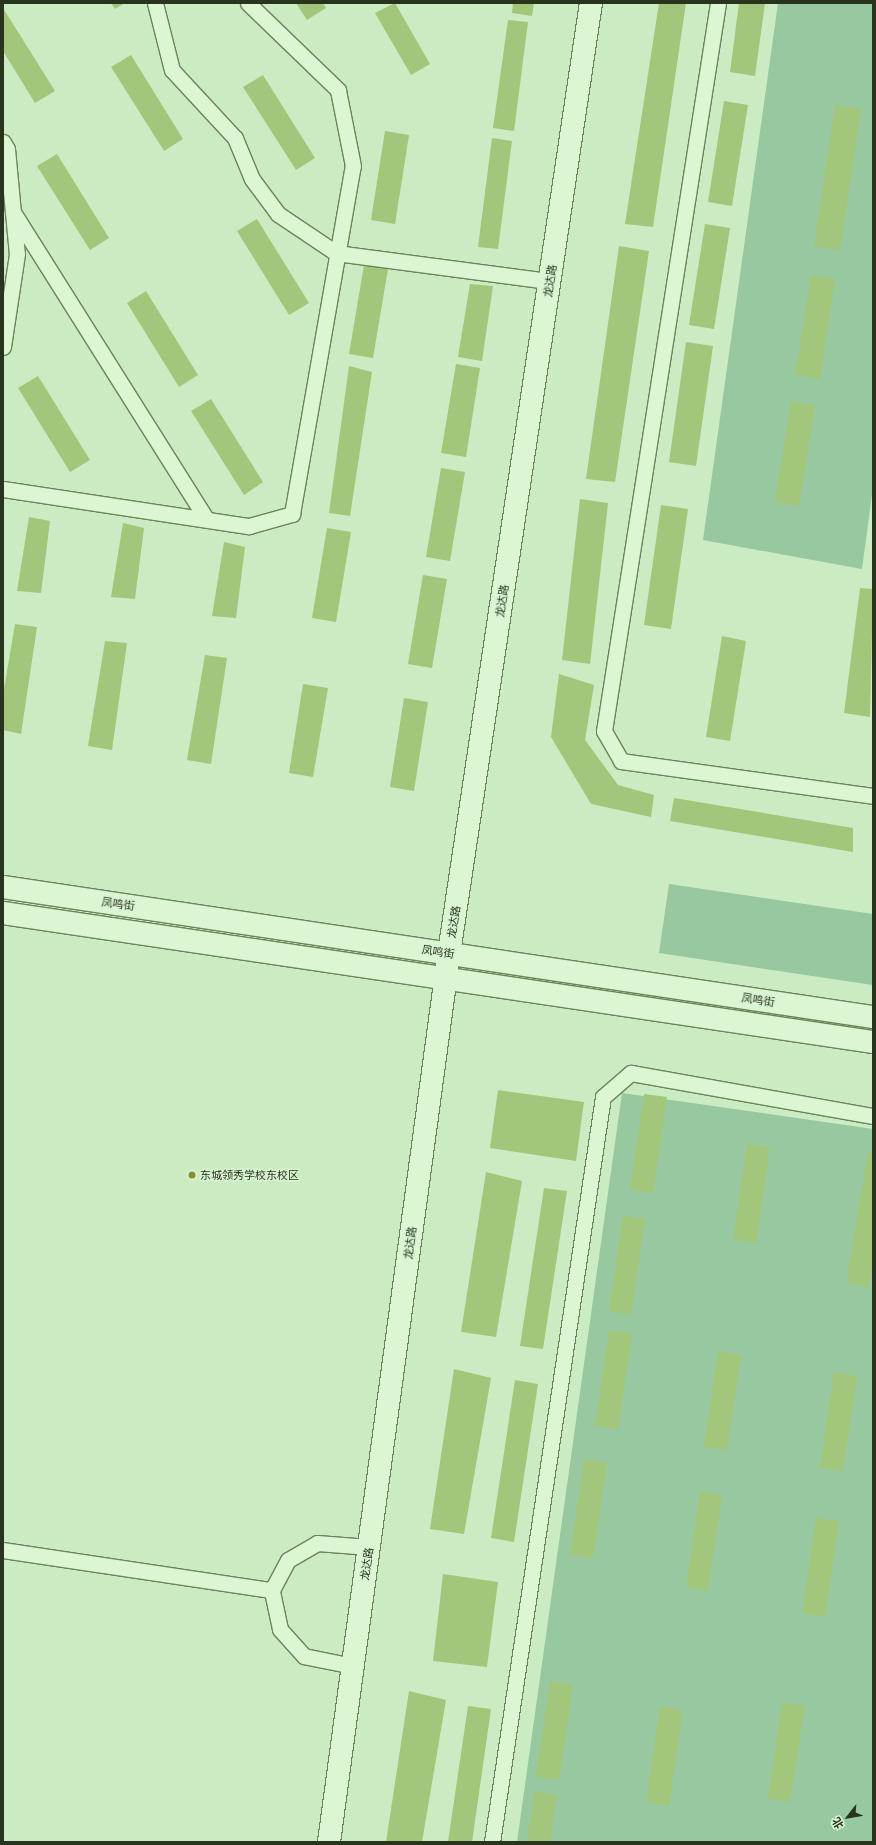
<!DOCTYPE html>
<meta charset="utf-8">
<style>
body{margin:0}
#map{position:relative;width:876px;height:1845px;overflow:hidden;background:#cbebc2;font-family:Merriweather,"Noto Sans SC",serif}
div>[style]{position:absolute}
.green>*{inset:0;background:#97c8a0}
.building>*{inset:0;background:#a2c77a}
.roads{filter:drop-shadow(1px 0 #6b835a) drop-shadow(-1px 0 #6b835a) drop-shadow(0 1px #6b835a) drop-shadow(0 -1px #6b835a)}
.street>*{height:15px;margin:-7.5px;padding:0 7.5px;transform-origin:7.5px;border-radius:7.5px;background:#dcf6d4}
.secondary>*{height:22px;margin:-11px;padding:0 11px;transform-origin:11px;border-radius:11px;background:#dcf6d4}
.dots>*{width:11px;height:11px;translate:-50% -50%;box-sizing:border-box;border:2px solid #d8f3d1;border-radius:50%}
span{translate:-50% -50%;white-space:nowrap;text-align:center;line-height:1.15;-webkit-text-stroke:3px #d8f3d1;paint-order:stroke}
.street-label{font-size:11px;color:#28341e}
.poi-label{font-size:11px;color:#28341e}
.left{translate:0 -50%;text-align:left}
.frame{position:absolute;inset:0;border:4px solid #28341e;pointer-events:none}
.north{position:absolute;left:828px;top:1797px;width:40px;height:40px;-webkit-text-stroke:3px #d8f3d1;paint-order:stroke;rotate:239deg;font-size:11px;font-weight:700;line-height:16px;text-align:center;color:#28341e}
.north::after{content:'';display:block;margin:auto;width:14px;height:18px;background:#28341e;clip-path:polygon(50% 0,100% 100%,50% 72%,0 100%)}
</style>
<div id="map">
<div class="green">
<div style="clip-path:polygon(778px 3px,873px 3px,873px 487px,862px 569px,703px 540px)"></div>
<div style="clip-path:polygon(669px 884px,873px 914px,873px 985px,659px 953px)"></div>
<div style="clip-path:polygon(622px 1093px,873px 1129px,873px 1842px,517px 1842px)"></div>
</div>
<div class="building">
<div style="clip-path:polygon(111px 3px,125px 3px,115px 9px)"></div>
<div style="clip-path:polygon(296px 3px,323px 3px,326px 8px,307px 20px)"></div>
<div style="clip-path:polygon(395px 3px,430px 64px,411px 75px,375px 13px)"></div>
<div style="clip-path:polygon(513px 3px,534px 3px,532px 16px,512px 13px)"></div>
<div style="clip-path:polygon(659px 3px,686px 3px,653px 227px,625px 224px)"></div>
<div style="clip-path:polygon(739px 3px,765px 3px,755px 76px,730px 72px)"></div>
<div style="clip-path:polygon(3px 8px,55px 91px,35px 103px,3px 51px)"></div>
<div style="clip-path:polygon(508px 20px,528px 22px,514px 131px,493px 128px)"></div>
<div style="clip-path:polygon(131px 55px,183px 139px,164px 151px,111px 67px)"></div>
<div style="clip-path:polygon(263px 75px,315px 158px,296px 170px,243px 87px)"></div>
<div style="clip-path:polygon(724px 101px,748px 105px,732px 206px,708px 202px)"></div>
<div style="clip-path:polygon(835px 105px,861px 109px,840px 250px,814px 246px)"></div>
<div style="clip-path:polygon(385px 131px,409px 135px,395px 224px,371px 220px)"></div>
<div style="clip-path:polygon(492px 138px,512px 141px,498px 249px,478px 247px)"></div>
<div style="clip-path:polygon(57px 154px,109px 238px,90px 250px,37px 166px)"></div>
<div style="clip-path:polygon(257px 219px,309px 303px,289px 315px,237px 231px)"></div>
<div style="clip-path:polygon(705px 224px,730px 228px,714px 329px,689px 325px)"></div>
<div style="clip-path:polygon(619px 246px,649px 251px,615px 482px,586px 479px)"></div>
<div style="clip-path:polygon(364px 265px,388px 269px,373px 358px,349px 354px)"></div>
<div style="clip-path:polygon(811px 275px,835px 279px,820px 379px,795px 375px)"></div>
<div style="clip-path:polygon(470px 284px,493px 286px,482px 361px,458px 357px)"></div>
<div style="clip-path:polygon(146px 291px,198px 375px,179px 387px,127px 303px)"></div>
<div style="clip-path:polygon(686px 342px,713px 346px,696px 466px,669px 462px)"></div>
<div style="clip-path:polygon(456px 364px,480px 368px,466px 457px,441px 453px)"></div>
<div style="clip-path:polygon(349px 366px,372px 372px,350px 516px,329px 513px)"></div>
<div style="clip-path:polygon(38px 376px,90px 460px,70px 472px,18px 388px)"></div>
<div style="clip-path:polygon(211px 399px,263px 482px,244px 495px,191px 411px)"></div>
<div style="clip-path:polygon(791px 401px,815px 405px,799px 506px,775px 502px)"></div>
<div style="clip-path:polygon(441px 468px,465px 472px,450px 561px,426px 557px)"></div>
<div style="clip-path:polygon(580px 499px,608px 503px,590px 664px,562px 660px)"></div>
<div style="clip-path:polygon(661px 505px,688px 509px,671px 629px,644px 625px)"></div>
<div style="clip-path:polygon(29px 517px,50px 521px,41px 593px,17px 591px)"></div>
<div style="clip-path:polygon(123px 523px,144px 528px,135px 599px,111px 597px)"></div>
<div style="clip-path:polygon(327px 528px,351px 532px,336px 622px,312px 618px)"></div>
<div style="clip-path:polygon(224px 542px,245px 547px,236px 618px,212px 616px)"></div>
<div style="clip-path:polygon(423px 575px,447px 579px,432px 668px,408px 664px)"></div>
<div style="clip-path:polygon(860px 588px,873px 589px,870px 717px,844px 713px)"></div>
<div style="clip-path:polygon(15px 624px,37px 627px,21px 734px,3px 730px,3px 695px)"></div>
<div style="clip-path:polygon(722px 636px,746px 641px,730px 741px,706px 737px)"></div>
<div style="clip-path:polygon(105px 641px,127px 643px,112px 750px,88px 746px)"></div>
<div style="clip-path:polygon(205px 655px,227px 658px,211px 764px,187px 760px)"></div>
<div style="clip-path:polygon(559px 674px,594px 685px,585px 740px,618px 785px,654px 795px,651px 817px,591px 804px,551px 737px)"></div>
<div style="clip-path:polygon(303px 684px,328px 688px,313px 777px,289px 773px)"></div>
<div style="clip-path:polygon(404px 698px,428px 702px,414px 791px,390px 787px)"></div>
<div style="clip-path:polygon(674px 798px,853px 828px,853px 852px,670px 821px)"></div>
<div style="clip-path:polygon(498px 1090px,584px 1102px,576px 1161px,490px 1148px)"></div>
<div style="clip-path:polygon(644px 1094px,667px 1097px,653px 1193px,630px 1190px)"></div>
<div style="clip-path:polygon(747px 1144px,770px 1147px,756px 1243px,733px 1240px)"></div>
<div style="clip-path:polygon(868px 1153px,873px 1154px,873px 1262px,869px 1287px,846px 1283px)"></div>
<div style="clip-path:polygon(486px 1172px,522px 1181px,496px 1337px,461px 1332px)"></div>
<div style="clip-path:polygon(544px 1188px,567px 1191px,543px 1349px,520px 1346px)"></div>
<div style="clip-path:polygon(623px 1216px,645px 1219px,631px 1315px,609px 1311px)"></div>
<div style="clip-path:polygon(609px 1330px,632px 1334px,618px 1429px,595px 1426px)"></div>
<div style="clip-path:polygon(718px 1351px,741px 1355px,727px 1450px,704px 1447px)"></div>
<div style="clip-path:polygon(454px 1369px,491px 1378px,464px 1534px,430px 1529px)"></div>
<div style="clip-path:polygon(834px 1372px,857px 1376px,843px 1471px,820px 1468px)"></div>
<div style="clip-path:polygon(515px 1380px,538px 1384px,514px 1542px,491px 1538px)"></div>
<div style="clip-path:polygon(584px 1459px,607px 1462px,593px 1558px,570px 1555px)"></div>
<div style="clip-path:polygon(700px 1491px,722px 1495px,708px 1591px,686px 1587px)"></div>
<div style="clip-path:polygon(816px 1518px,839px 1521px,825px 1617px,802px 1613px)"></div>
<div style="clip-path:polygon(443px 1574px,498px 1582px,487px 1667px,433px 1661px)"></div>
<div style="clip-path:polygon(550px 1681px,573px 1685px,559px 1780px,536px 1777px)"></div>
<div style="clip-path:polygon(409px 1691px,446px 1700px,422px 1842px,386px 1842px)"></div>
<div style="clip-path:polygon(782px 1702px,805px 1706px,790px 1802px,768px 1798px)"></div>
<div style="clip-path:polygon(468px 1706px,491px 1709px,472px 1842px,448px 1842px)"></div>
<div style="clip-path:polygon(660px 1706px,683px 1710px,669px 1806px,646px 1802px)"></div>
<div style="clip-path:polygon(534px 1792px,557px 1795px,550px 1842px,527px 1842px)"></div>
</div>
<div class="roads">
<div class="street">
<div style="left:155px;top:3px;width:69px;rotate:75.8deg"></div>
<div style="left:172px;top:70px;width:93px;rotate:47.2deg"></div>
<div style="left:235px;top:138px;width:44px;rotate:67.5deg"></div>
<div style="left:252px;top:179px;width:44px;rotate:53.4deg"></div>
<div style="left:278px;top:214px;width:70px;rotate:33.9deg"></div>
<div style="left:336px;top:253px;width:216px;rotate:7.5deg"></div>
<div style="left:718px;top:3px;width:737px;rotate:98.9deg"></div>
<div style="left:604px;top:731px;width:34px;rotate:60deg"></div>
<div style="left:621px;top:761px;width:254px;rotate:7.9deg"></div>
<div style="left:3px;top:142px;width:8px;rotate:60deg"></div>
<div style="left:7px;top:149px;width:105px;rotate:84.6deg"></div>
<div style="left:17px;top:254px;width:94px;rotate:98.6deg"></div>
<div style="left:13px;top:212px;width:363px;rotate:57.8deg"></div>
<div style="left:3px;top:489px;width:249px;rotate:8.6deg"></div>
<div style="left:249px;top:526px;width:45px;rotate:-15.6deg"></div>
<div style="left:292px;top:514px;width:353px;rotate:-80.1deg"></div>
<div style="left:353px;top:166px;width:77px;rotate:-101.2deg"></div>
<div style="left:338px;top:90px;width:125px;rotate:-136deg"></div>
<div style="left:3px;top:1550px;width:272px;rotate:8.5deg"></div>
<div style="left:353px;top:1666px;width:50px;rotate:-168.5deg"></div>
<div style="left:304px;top:1656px;width:36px;rotate:-132deg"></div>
<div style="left:280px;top:1629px;width:40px;rotate:-102deg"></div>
<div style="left:272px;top:1590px;width:34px;rotate:-62deg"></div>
<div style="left:288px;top:1560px;width:34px;rotate:-30deg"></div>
<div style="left:317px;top:1543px;width:52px;rotate:4.4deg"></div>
<div style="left:492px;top:1842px;width:753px;rotate:-81.53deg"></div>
<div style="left:603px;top:1097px;width:37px;rotate:-41deg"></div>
<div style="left:631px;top:1073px;width:246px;rotate:10.1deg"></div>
</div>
<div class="secondary">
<div style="left:3px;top:887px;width:880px;rotate:8.5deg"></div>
<div style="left:3px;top:913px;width:880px;rotate:8.43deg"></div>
<div style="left:329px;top:1842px;width:897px;rotate:-82.31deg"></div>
<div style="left:449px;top:953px;width:961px;rotate:-81.5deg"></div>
</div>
</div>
<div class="dots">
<div style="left:192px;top:1175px;background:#898e2e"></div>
</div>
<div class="street-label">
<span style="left:550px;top:281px;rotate:-81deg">龙达路</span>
<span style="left:502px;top:601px;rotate:-81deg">龙达路</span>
<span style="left:118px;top:904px;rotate:8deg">凤鸣街</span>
<span style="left:454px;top:922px;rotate:-81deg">龙达路</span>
<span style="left:438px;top:952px;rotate:8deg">凤鸣街</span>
<span style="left:758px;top:1000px;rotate:9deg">凤鸣街</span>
<span style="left:410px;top:1243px;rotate:-82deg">龙达路</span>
<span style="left:367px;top:1564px;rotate:-82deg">龙达路</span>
</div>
<div class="poi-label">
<span class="left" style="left:200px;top:1175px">东城领秀学校东校区</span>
</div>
<div class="frame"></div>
<div class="north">北</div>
</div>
